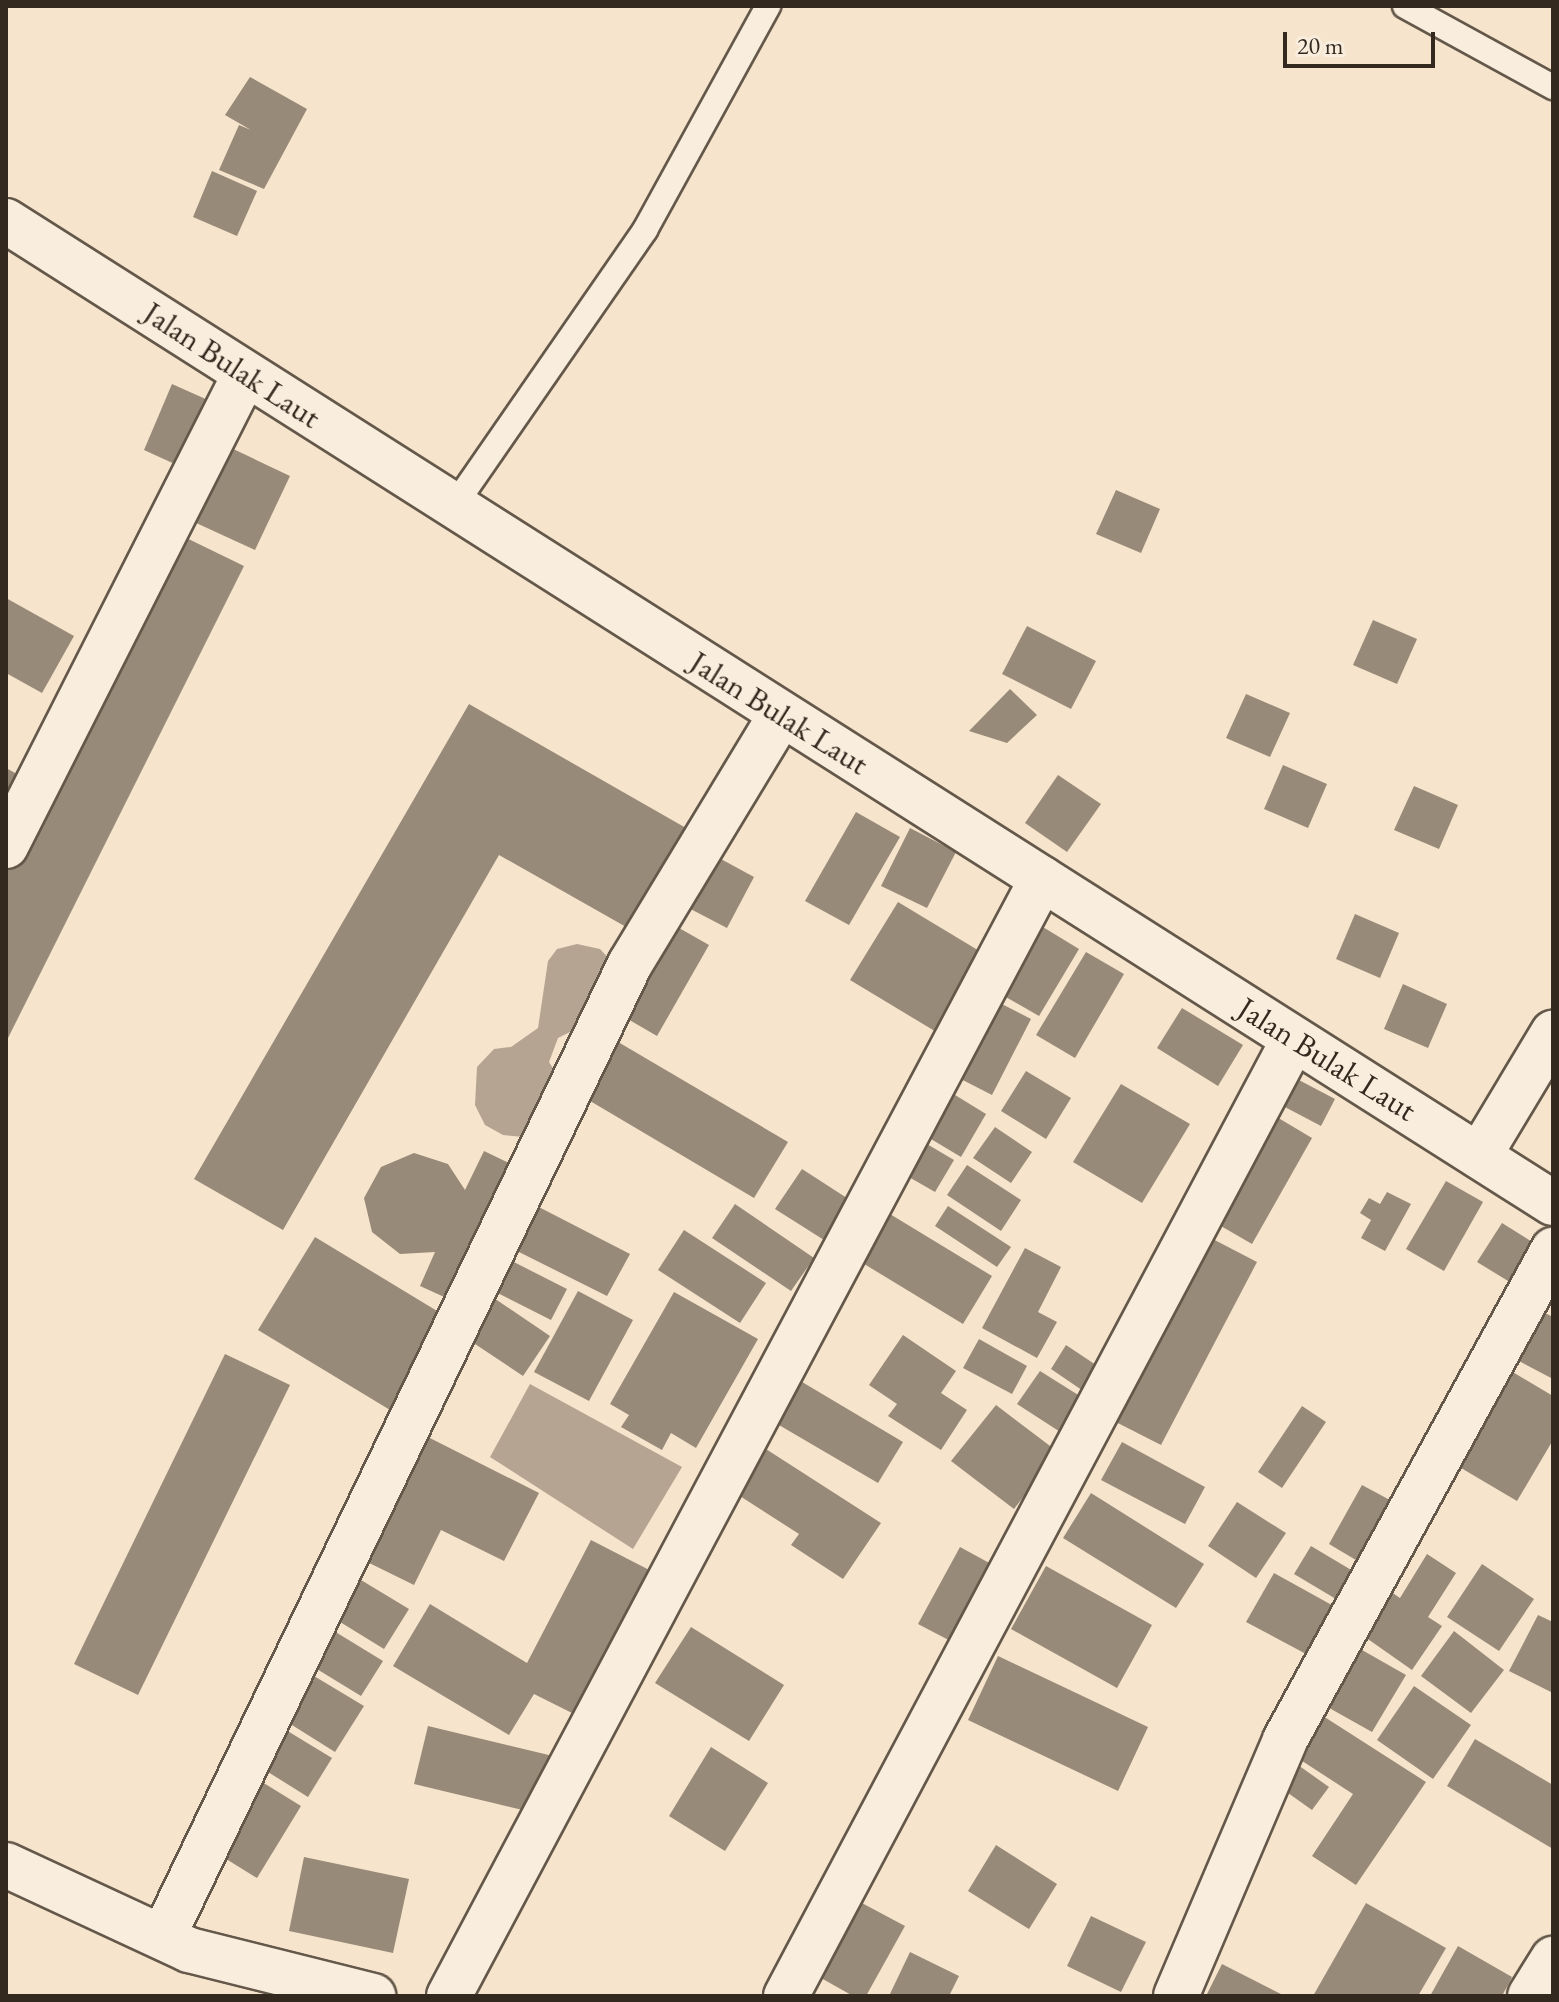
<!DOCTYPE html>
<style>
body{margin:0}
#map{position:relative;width:1559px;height:2002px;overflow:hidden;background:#f6e4cc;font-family:"EB Garamond",serif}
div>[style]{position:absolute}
.water>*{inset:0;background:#b4a491}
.building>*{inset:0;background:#988a78}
.roads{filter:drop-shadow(2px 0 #64584a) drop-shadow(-2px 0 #64584a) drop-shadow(0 2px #64584a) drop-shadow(0 -2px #64584a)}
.lane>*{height:24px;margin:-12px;padding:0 12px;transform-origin:12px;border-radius:12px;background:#f9edde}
.street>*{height:44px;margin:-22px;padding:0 22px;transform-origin:22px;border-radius:22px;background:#f9edde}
.secondary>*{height:44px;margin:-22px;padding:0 22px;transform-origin:22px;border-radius:22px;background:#f9edde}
span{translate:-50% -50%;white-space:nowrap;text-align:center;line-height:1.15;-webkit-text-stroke:6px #f9edde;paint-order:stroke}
.street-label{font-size:32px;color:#33291e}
.frame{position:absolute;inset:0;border:8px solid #33291e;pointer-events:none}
.scale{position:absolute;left:1283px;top:32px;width:152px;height:36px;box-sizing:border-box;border:4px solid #33291e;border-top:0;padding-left:10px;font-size:24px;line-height:28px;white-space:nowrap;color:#33291e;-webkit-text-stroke:6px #f9edde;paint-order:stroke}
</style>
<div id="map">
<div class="water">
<div style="clip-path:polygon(577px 944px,600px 949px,613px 963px,590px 1040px,572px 1031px,558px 1038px,549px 1062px,556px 1073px,523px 1137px,503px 1135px,485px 1125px,475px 1105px,477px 1067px,494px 1049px,511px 1047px,538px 1028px,548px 961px,557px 949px)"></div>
<div style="clip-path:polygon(530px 1384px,682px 1467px,633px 1549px,490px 1457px)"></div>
</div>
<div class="building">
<div style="clip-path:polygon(250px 77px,307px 109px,264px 189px,219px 170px,239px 125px,251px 130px,225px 115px)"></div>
<div style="clip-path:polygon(212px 171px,257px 191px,237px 236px,193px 217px)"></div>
<div style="clip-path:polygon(172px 384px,219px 405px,190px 471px,144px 450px)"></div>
<div style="clip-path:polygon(229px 447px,290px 476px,255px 550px,194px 522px)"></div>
<div style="clip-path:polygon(1116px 490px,1160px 509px,1141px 553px,1096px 534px)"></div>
<div style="clip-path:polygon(170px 530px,244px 566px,6px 1042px,6px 858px)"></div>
<div style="clip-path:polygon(6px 598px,74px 636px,42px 693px,6px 673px)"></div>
<div style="clip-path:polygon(1373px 620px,1417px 639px,1397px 684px,1353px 665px)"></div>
<div style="clip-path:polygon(1027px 626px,1096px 661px,1071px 709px,1002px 674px)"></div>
<div style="clip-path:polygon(1010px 689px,1037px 715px,1007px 743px,969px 731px)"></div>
<div style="clip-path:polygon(1246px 694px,1290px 713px,1270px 757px,1226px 738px)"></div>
<div style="clip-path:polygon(469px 704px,693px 832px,635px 932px,499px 855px,283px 1230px,194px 1179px)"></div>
<div style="clip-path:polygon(1283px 765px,1327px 784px,1308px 828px,1264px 809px)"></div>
<div style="clip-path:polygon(6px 768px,26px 779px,6px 817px)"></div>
<div style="clip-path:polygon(1058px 775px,1101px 804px,1067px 852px,1025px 823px)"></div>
<div style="clip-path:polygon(1414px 786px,1458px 805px,1439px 849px,1394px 830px)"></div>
<div style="clip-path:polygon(856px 812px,900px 837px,849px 925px,805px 901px)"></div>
<div style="clip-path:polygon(910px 828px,956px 852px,927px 908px,881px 886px)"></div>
<div style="clip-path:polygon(708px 852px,754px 877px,727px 928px,681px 904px)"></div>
<div style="clip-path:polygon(898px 902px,986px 955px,938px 1033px,850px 980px)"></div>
<div style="clip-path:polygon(1355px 914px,1399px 933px,1380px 978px,1336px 959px)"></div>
<div style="clip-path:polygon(665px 920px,709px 945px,657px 1036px,614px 1011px)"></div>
<div style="clip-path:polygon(1033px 921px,1079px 949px,1039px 1016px,992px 989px)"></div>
<div style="clip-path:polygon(1086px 952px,1124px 974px,1075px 1058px,1036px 1035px)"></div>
<div style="clip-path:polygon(1403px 984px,1447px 1004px,1428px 1048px,1384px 1029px)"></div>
<div style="clip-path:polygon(988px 997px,1031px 1019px,992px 1095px,949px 1073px)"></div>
<div style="clip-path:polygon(1182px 1008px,1243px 1045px,1218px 1086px,1157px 1048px)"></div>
<div style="clip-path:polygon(613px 1039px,788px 1142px,754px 1198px,580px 1095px)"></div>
<div style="clip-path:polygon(1026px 1071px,1071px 1098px,1046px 1139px,1001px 1111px)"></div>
<div style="clip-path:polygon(1297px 1079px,1335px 1099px,1321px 1126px,1283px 1106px)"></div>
<div style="clip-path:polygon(1121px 1084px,1190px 1124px,1142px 1203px,1073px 1162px)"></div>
<div style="clip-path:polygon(942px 1087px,986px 1114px,961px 1157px,916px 1130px)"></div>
<div style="clip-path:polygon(1275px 1116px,1312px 1138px,1252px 1244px,1214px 1222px)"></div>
<div style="clip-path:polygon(995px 1127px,1032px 1152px,1011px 1183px,973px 1158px)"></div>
<div style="clip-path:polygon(915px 1137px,954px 1160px,935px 1192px,895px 1169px)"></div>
<div style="clip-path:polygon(484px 1151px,517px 1167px,453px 1301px,420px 1286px,435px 1252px,400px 1254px,372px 1232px,364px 1198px,381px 1167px,414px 1153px,448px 1164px,465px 1190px)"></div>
<div style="clip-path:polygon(967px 1165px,1021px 1200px,1001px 1231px,947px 1195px)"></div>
<div style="clip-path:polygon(802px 1169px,850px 1200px,824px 1240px,775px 1209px)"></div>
<div style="clip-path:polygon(1446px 1181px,1483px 1202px,1444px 1271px,1406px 1249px)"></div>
<div style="clip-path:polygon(1387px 1192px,1411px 1204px,1385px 1251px,1361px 1238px,1371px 1220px,1360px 1213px,1369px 1198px,1380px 1204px)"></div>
<div style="clip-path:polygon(533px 1204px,630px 1254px,607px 1296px,511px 1248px)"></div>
<div style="clip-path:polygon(735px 1204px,814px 1258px,791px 1291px,712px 1238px)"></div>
<div style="clip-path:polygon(948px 1206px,1011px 1247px,997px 1267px,935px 1226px)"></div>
<div style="clip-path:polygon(880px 1208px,992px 1276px,963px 1324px,851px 1256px)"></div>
<div style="clip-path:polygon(1502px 1223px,1537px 1245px,1513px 1284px,1477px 1262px)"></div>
<div style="clip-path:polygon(684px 1230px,766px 1283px,740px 1323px,658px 1270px)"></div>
<div style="clip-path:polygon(1205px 1235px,1257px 1262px,1161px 1445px,1108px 1418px)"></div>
<div style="clip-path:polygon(315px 1237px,452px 1320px,395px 1413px,258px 1330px)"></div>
<div style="clip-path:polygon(1025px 1248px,1061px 1267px,1038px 1312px,1057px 1322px,1037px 1358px,982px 1328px)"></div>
<div style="clip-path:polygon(496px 1253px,567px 1289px,551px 1320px,480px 1284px)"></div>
<div style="clip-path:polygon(578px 1291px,633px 1320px,589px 1401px,534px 1372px)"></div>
<div style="clip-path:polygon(674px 1292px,758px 1339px,696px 1448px,671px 1433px,662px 1450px,621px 1427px,629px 1415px,610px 1404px)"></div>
<div style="clip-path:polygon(488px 1294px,550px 1336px,523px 1376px,460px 1334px)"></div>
<div style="clip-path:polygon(1527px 1304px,1553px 1317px,1553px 1379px,1502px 1352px)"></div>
<div style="clip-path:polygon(903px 1335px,956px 1371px,941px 1393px,967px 1410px,941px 1450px,888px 1416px,897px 1404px,869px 1385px)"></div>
<div style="clip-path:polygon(979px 1339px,1027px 1366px,1012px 1394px,963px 1368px)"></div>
<div style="clip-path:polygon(1066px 1345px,1111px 1375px,1095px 1399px,1051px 1369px)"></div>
<div style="clip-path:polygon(225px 1354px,290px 1385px,138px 1695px,74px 1664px)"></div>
<div style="clip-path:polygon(1040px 1371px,1091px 1403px,1068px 1437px,1017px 1404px)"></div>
<div style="clip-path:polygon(1511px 1371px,1553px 1396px,1553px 1440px,1517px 1501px,1456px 1465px)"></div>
<div style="clip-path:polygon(792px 1376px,903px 1442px,878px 1483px,767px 1418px)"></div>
<div style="clip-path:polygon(996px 1405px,1058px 1452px,1014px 1509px,951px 1461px)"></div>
<div style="clip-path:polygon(1302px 1406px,1326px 1422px,1282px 1488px,1258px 1472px)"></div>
<div style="clip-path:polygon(418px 1432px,539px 1493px,504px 1561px,441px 1530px,414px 1585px,355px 1556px)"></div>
<div style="clip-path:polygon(1122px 1442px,1205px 1487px,1185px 1524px,1101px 1480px)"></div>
<div style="clip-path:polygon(758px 1444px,881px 1523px,843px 1579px,791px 1545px,799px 1534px,729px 1489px)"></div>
<div style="clip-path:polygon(1362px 1485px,1401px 1506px,1366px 1566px,1329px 1544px)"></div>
<div style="clip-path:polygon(1091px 1493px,1204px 1564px,1176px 1608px,1063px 1538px)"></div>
<div style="clip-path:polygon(1237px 1502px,1286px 1533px,1256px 1578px,1208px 1546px)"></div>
<div style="clip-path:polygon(591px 1540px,659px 1575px,584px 1719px,534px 1694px,509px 1735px,393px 1666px,430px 1604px,527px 1663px)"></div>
<div style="clip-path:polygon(1311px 1546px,1363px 1577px,1346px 1605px,1294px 1574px)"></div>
<div style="clip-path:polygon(960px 1547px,1004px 1571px,962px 1647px,918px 1624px)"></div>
<div style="clip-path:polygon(1427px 1554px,1456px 1573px,1428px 1617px,1442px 1626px,1412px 1670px,1355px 1630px,1384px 1587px,1400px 1598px)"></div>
<div style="clip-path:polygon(1482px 1564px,1534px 1599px,1499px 1651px,1447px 1617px)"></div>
<div style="clip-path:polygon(1046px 1566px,1152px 1625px,1117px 1688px,1011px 1629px)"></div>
<div style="clip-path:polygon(1274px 1573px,1348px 1614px,1321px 1662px,1246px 1622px)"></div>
<div style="clip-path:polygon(356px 1577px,409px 1609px,384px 1649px,332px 1617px)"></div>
<div style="clip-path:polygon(1538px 1615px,1553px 1622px,1553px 1693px,1509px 1671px)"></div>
<div style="clip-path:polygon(691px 1627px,784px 1685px,749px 1741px,655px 1683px)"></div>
<div style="clip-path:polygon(329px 1628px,383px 1661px,361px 1696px,307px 1663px)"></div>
<div style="clip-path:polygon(1454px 1631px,1504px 1670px,1471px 1713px,1421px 1676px)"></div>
<div style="clip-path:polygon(1348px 1642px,1406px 1675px,1372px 1732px,1315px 1700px)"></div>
<div style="clip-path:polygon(998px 1656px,1148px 1727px,1118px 1791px,968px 1720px)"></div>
<div style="clip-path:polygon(304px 1670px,364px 1706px,335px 1752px,276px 1715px)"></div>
<div style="clip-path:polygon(1414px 1686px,1471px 1725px,1433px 1779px,1377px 1740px)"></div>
<div style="clip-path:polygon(1323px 1716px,1426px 1782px,1356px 1885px,1312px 1856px,1353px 1794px,1296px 1757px)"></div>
<div style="clip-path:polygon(276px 1724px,332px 1758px,308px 1797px,252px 1762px)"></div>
<div style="clip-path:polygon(428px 1726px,553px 1756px,539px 1814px,414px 1784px)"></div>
<div style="clip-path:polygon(1475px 1739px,1553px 1785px,1553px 1849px,1447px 1786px)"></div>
<div style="clip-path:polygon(711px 1747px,768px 1783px,725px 1851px,669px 1816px)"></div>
<div style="clip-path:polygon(1298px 1765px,1329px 1787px,1312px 1810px,1281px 1788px)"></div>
<div style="clip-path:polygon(254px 1777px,301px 1806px,257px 1878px,210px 1849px)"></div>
<div style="clip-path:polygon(996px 1845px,1057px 1884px,1029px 1929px,968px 1891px)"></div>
<div style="clip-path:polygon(304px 1857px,409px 1879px,393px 1953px,289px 1931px)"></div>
<div style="clip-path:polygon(845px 1894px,905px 1926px,866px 1996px,853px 1996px,805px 1969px)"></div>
<div style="clip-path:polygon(1366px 1903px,1446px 1948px,1418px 1996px,1313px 1996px)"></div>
<div style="clip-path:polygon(1091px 1916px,1146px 1942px,1121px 1992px,1067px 1966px)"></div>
<div style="clip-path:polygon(1458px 1946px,1512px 1977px,1502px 1996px,1430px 1996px)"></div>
<div style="clip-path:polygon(910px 1952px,959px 1976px,949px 1996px,889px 1996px)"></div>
<div style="clip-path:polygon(1222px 1964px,1285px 1996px,1206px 1996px)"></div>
</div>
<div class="roads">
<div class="lane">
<div style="left:1405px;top:6px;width:169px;rotate:28.7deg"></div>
<div style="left:454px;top:506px;width:336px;rotate:-55.3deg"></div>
<div style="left:645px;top:230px;width:256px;rotate:-61.2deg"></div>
</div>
<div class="street">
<div style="left:6px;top:221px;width:1832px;rotate:32.41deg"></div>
<div style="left:6px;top:846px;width:529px;rotate:-63.14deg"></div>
<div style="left:1479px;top:1156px;width:144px;rotate:-59deg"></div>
<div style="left:163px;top:1937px;width:1079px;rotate:-64.36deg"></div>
<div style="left:630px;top:964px;width:291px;rotate:-58.8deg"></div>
<div style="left:449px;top:1996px;width:1265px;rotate:-62.04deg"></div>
<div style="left:786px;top:1996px;width:1083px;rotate:-62.04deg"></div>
<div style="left:1176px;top:1996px;width:278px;rotate:-66.9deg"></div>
<div style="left:1285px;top:1740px;width:559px;rotate:-61.32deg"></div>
<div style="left:1530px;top:1996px;width:44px;rotate:-58.1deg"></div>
</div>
<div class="secondary">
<div style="left:6px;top:1865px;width:202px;rotate:24.9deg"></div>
<div style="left:189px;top:1950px;width:190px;rotate:14deg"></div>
</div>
</div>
<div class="street-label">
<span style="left:232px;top:365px;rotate:33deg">Jalan Bulak Laut</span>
<span style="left:779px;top:713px;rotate:32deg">Jalan Bulak Laut</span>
<span style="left:1327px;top:1059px;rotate:32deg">Jalan Bulak Laut</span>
</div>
<div class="frame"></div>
<div class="scale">20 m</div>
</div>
